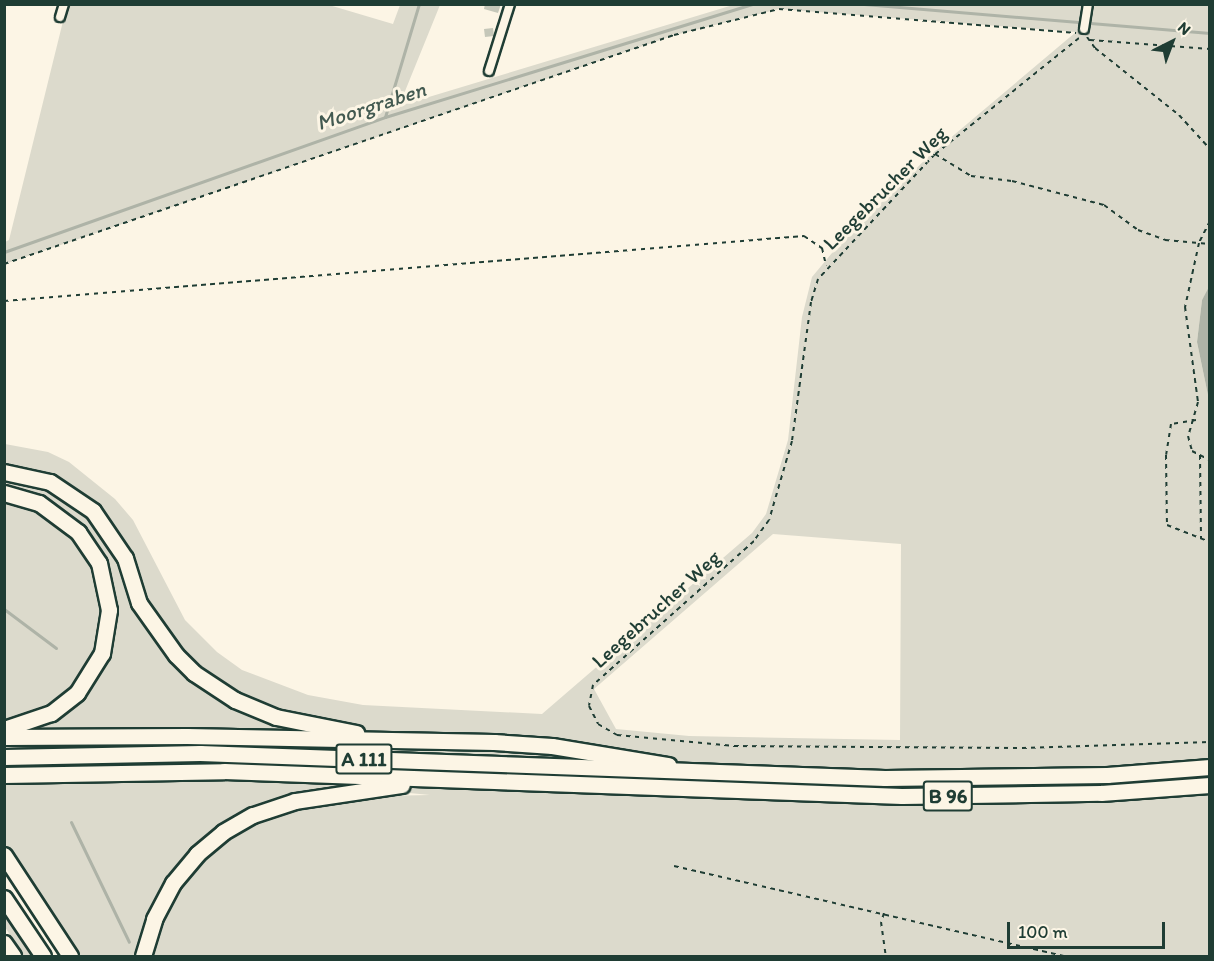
<!DOCTYPE html>
<style>
body{margin:0}
#map{position:relative;width:1214px;height:961px;overflow:hidden;background:#fcf5e5;font-family:Itim,sans-serif}
div>[style]{position:absolute}
.green>*{inset:0;background:#dcdacc}
.water>*{inset:0;background:#aeb3a7}
.stream>*{height:3px;margin:-1.5px;padding:0 1.5px;transform-origin:1.5px;border-radius:1.5px;background:#aeb3a7}
.building>*{inset:0;background:#c5c7b9}
.path>*{height:2px;margin-top:-1px;transform-origin:0;background:repeating-linear-gradient(90deg,#1f3d34 0 4.5px,transparent 0 9px)}
.roads{filter:drop-shadow(2px 0 #1f3d34) drop-shadow(-2px 0 #1f3d34) drop-shadow(0 2px #1f3d34) drop-shadow(0 -2px #1f3d34)}
.street>*{height:8px;margin:-4px;padding:0 4px;transform-origin:4px;border-radius:4px;background:#fcf5e5}
.highway>*{height:15px;margin:-7.5px;padding:0 7.5px;transform-origin:7.5px;border-radius:7.5px;background:#fcf5e5}
span{translate:-50% -50%;white-space:nowrap;text-align:center;line-height:1.15;-webkit-text-stroke:6px #fcf5e5;paint-order:stroke}
.shield-label span{padding:2px 4px;background:#fcf5e5;border:2px solid;border-radius:4px;-webkit-text-stroke-width:0}
.shield-label{font-size:20px;color:#1f3d34;font-weight:700}
.street-label{font-size:21px;color:#1f3d34}
.water-label{font-size:22px;color:#435a51;font-style:italic}
.frame{position:absolute;inset:0;border:6px solid #1f3d34;pointer-events:none}
.north{position:absolute;left:1142px;top:12px;width:60px;height:60px;-webkit-text-stroke:4px #fcf5e5;paint-order:stroke;rotate:42deg;font-size:16px;font-weight:700;line-height:24px;text-align:center;color:#1f3d34}
.north::after{content:'';display:block;margin:auto;width:21px;height:27px;background:#1f3d34;clip-path:polygon(50% 0,100% 100%,50% 72%,0 100%)}
.scale{position:absolute;left:1007px;top:922px;width:158px;height:27px;box-sizing:border-box;border:3px solid #1f3d34;border-top:0;padding-left:8px;font-size:18px;line-height:21px;white-space:nowrap;color:#1f3d34;-webkit-text-stroke:4px #fcf5e5;paint-order:stroke}
</style>
<div id="map">
<div class="green">
<div style="clip-path:polygon(evenodd,67px 5px,329px 5px,393px 24px,400px 5px,440px 5px,399px 106px,733px 5px,1209px 5px,1210px 287px,1202px 300px,1197px 342px,1209px 400px,1210px 432px,1209px 956px,150px 956px,167px 906px,182px 882px,199px 861px,249px 825px,304px 806px,380px 796px,430px 795px,347px 787px,202px 840px,138px 956px,76px 956px,5px 846px,5px 730px,33px 729px,51px 721px,5px 723px,5px 444px,48px 452px,69px 462px,115px 499px,133px 520px,185px 620px,217px 652px,242px 670px,308px 695px,363px 705px,542px 714px,752px 533px,766px 514px,788px 440px,802px 317px,812px 277px,842px 241px,929px 156px,1076px 32px,779px 9px,675px 35px,5px 264px,5px 242px,9px 240px,67px 5px,773px 534px,901px 544px,900px 740px,689px 736px,616px 729px,594px 689px,773px 534px)"></div>
<div style="clip-path:polygon(5px 914px,32px 956px,23px 956px,5px 927px)"></div>
</div>
<div class="water">
<div style="clip-path:polygon(1209px 287px,1210px 432px,1209px 432px,1209px 400px,1197px 342px,1202px 300px)"></div>
</div>
<div class="stream">
<div style="left:864px;top:4px;width:347px;rotate:4.8deg"></div>
<div style="left:385px;top:117px;width:118px;rotate:-73.3deg"></div>
<div style="left:4px;top:252px;width:404px;rotate:-19.5deg"></div>
<div style="left:385px;top:117px;width:385px;rotate:-17.1deg"></div>
<div style="left:4px;top:609px;width:65px;rotate:36.9deg"></div>
<div style="left:71px;top:822px;width:133px;rotate:64.2deg"></div>
</div>
<div class="building">
<div style="clip-path:polygon(485px 4px,501px 4px,498px 13px,484px 9px)"></div>
<div style="clip-path:polygon(493px 28px,494px 36px,485px 37px,484px 29px)"></div>
</div>
<div class="path">
<div style="left:1087px;top:37px;width:14px;rotate:54deg"></div>
<div style="left:1095px;top:48px;width:107px;rotate:38.6deg"></div>
<div style="left:1179px;top:115px;width:46px;rotate:47.6deg"></div>
<div style="left:1079px;top:38px;width:185px;rotate:141.1deg"></div>
<div style="left:935px;top:154px;width:171px;rotate:133.1deg"></div>
<div style="left:818px;top:279px;width:24px;rotate:107deg"></div>
<div style="left:811px;top:302px;width:140px;rotate:97.8deg"></div>
<div style="left:792px;top:441px;width:82px;rotate:106.2deg"></div>
<div style="left:769px;top:520px;width:26px;rotate:126deg"></div>
<div style="left:754px;top:541px;width:216px;rotate:138.2deg"></div>
<div style="left:593px;top:685px;width:21px;rotate:101deg"></div>
<div style="left:589px;top:706px;width:20px;rotate:63deg"></div>
<div style="left:598px;top:724px;width:22px;rotate:30deg"></div>
<div style="left:617px;top:735px;width:118px;rotate:5.4deg"></div>
<div style="left:734px;top:746px;width:288px;rotate:0.4deg"></div>
<div style="left:1022px;top:748px;width:188px;rotate:-1.8deg"></div>
<div style="left:1090px;top:40px;width:120px;rotate:4.3deg"></div>
<div style="left:935px;top:154px;width:42px;rotate:31.4deg"></div>
<div style="left:971px;top:176px;width:41px;rotate:7deg"></div>
<div style="left:1012px;top:181px;width:95px;rotate:14.6deg"></div>
<div style="left:1104px;top:205px;width:42px;rotate:36.3deg"></div>
<div style="left:1138px;top:230px;width:29px;rotate:20deg"></div>
<div style="left:1165px;top:240px;width:45px;rotate:5.1deg"></div>
<div style="left:1210px;top:221px;width:25px;rotate:117deg"></div>
<div style="left:1199px;top:243px;width:66px;rotate:102.3deg"></div>
<div style="left:1185px;top:307px;width:96px;rotate:82.2deg"></div>
<div style="left:1198px;top:402px;width:35px;rotate:106deg"></div>
<div style="left:1188px;top:436px;width:16px;rotate:75deg"></div>
<div style="left:1192px;top:451px;width:20px;rotate:27deg"></div>
<div style="left:4px;top:264px;width:708px;rotate:-18.87deg"></div>
<div style="left:674px;top:35px;width:108px;rotate:-13.9deg"></div>
<div style="left:779px;top:9px;width:298px;rotate:4.6deg"></div>
<div style="left:4px;top:301px;width:803px;rotate:-4.65deg"></div>
<div style="left:804px;top:236px;width:22px;rotate:34deg"></div>
<div style="left:822px;top:248px;width:18px;rotate:77deg"></div>
<div style="left:1196px;top:420px;width:25px;rotate:171deg"></div>
<div style="left:1171px;top:424px;width:31px;rotate:99deg"></div>
<div style="left:1166px;top:455px;width:70px;rotate:89.2deg"></div>
<div style="left:1167px;top:525px;width:46px;rotate:21.6deg"></div>
<div style="left:1200px;top:455px;width:84px;rotate:89.3deg"></div>
<div style="left:674px;top:866px;width:401px;rotate:13deg"></div>
<div style="left:884px;top:913px;width:9px;rotate:108deg"></div>
<div style="left:881px;top:922px;width:34px;rotate:82deg"></div>
</div>
<div class="roads">
<div class="street">
<div style="left:60px;top:17px;width:14px;rotate:-73deg"></div>
<div style="left:1084px;top:29px;width:25px;rotate:-81deg"></div>
<div style="left:489px;top:71px;width:70px;rotate:-72.6deg"></div>
</div>
<div class="highway">
<div style="left:4px;top:472px;width:47px;rotate:12.3deg"></div>
<div style="left:50px;top:482px;width:52px;rotate:34deg"></div>
<div style="left:93px;top:511px;width:57px;rotate:55.8deg"></div>
<div style="left:125px;top:558px;width:47px;rotate:72.7deg"></div>
<div style="left:139px;top:603px;width:64px;rotate:54.6deg"></div>
<div style="left:176px;top:655px;width:25px;rotate:45deg"></div>
<div style="left:194px;top:673px;width:49px;rotate:33.4deg"></div>
<div style="left:235px;top:700px;width:44px;rotate:22.5deg"></div>
<div style="left:276px;top:717px;width:82px;rotate:11.3deg"></div>
<div style="left:4px;top:493px;width:36px;rotate:16deg"></div>
<div style="left:39px;top:503px;width:49px;rotate:36.6deg"></div>
<div style="left:78px;top:532px;width:37px;rotate:56deg"></div>
<div style="left:99px;top:563px;width:48px;rotate:78deg"></div>
<div style="left:109px;top:610px;width:44px;rotate:99.2deg"></div>
<div style="left:102px;top:653px;width:47px;rotate:122deg"></div>
<div style="left:77px;top:693px;width:33px;rotate:142deg"></div>
<div style="left:51px;top:713px;width:50px;rotate:161.2deg"></div>
<div style="left:4px;top:737px;width:183px;rotate:-0.3deg"></div>
<div style="left:187px;top:736px;width:307px;rotate:1.1deg"></div>
<div style="left:494px;top:742px;width:58px;rotate:3.9deg"></div>
<div style="left:552px;top:746px;width:118px;rotate:9.3deg"></div>
<div style="left:4px;top:757px;width:196px;rotate:-1.2deg"></div>
<div style="left:200px;top:753px;width:685px;rotate:2.09deg"></div>
<div style="left:885px;top:778px;width:222px;rotate:-0.8deg"></div>
<div style="left:1107px;top:775px;width:103px;rotate:-4.4deg"></div>
<div style="left:4px;top:775px;width:220px;rotate:-1deg"></div>
<div style="left:224px;top:771px;width:678px;rotate:2.11deg"></div>
<div style="left:902px;top:796px;width:199px;rotate:-0.9deg"></div>
<div style="left:1101px;top:793px;width:109px;rotate:-4.2deg"></div>
<div style="left:4px;top:855px;width:121px;rotate:56.8deg"></div>
<div style="left:4px;top:898px;width:70px;rotate:56.1deg"></div>
<div style="left:4px;top:943px;width:16px;rotate:55deg"></div>
<div style="left:143px;top:956px;width:39px;rotate:-73deg"></div>
<div style="left:154px;top:919px;width:41px;rotate:-62.2deg"></div>
<div style="left:173px;top:883px;width:38px;rotate:-50deg"></div>
<div style="left:197px;top:854px;width:34px;rotate:-40deg"></div>
<div style="left:223px;top:832px;width:34px;rotate:-30deg"></div>
<div style="left:253px;top:815px;width:44px;rotate:-18.4deg"></div>
<div style="left:295px;top:801px;width:108px;rotate:-8.5deg"></div>
</div>
</div>
<div class="shield-label">
<span style="left:364px;top:759px">A 111</span>
<span style="left:948px;top:796px">B 96</span>
</div>
<div class="street-label">
<span style="left:885px;top:188px;rotate:-45deg">Leegebrucher Weg</span>
<span style="left:656px;top:609px;rotate:-42deg">Leegebrucher Weg</span>
</div>
<div class="water-label">
<span style="left:371px;top:106px;rotate:-18deg">Moorgraben</span>
</div>
<div class="frame"></div>
<div class="north">N</div>
<div class="scale">100 m</div>
</div>
